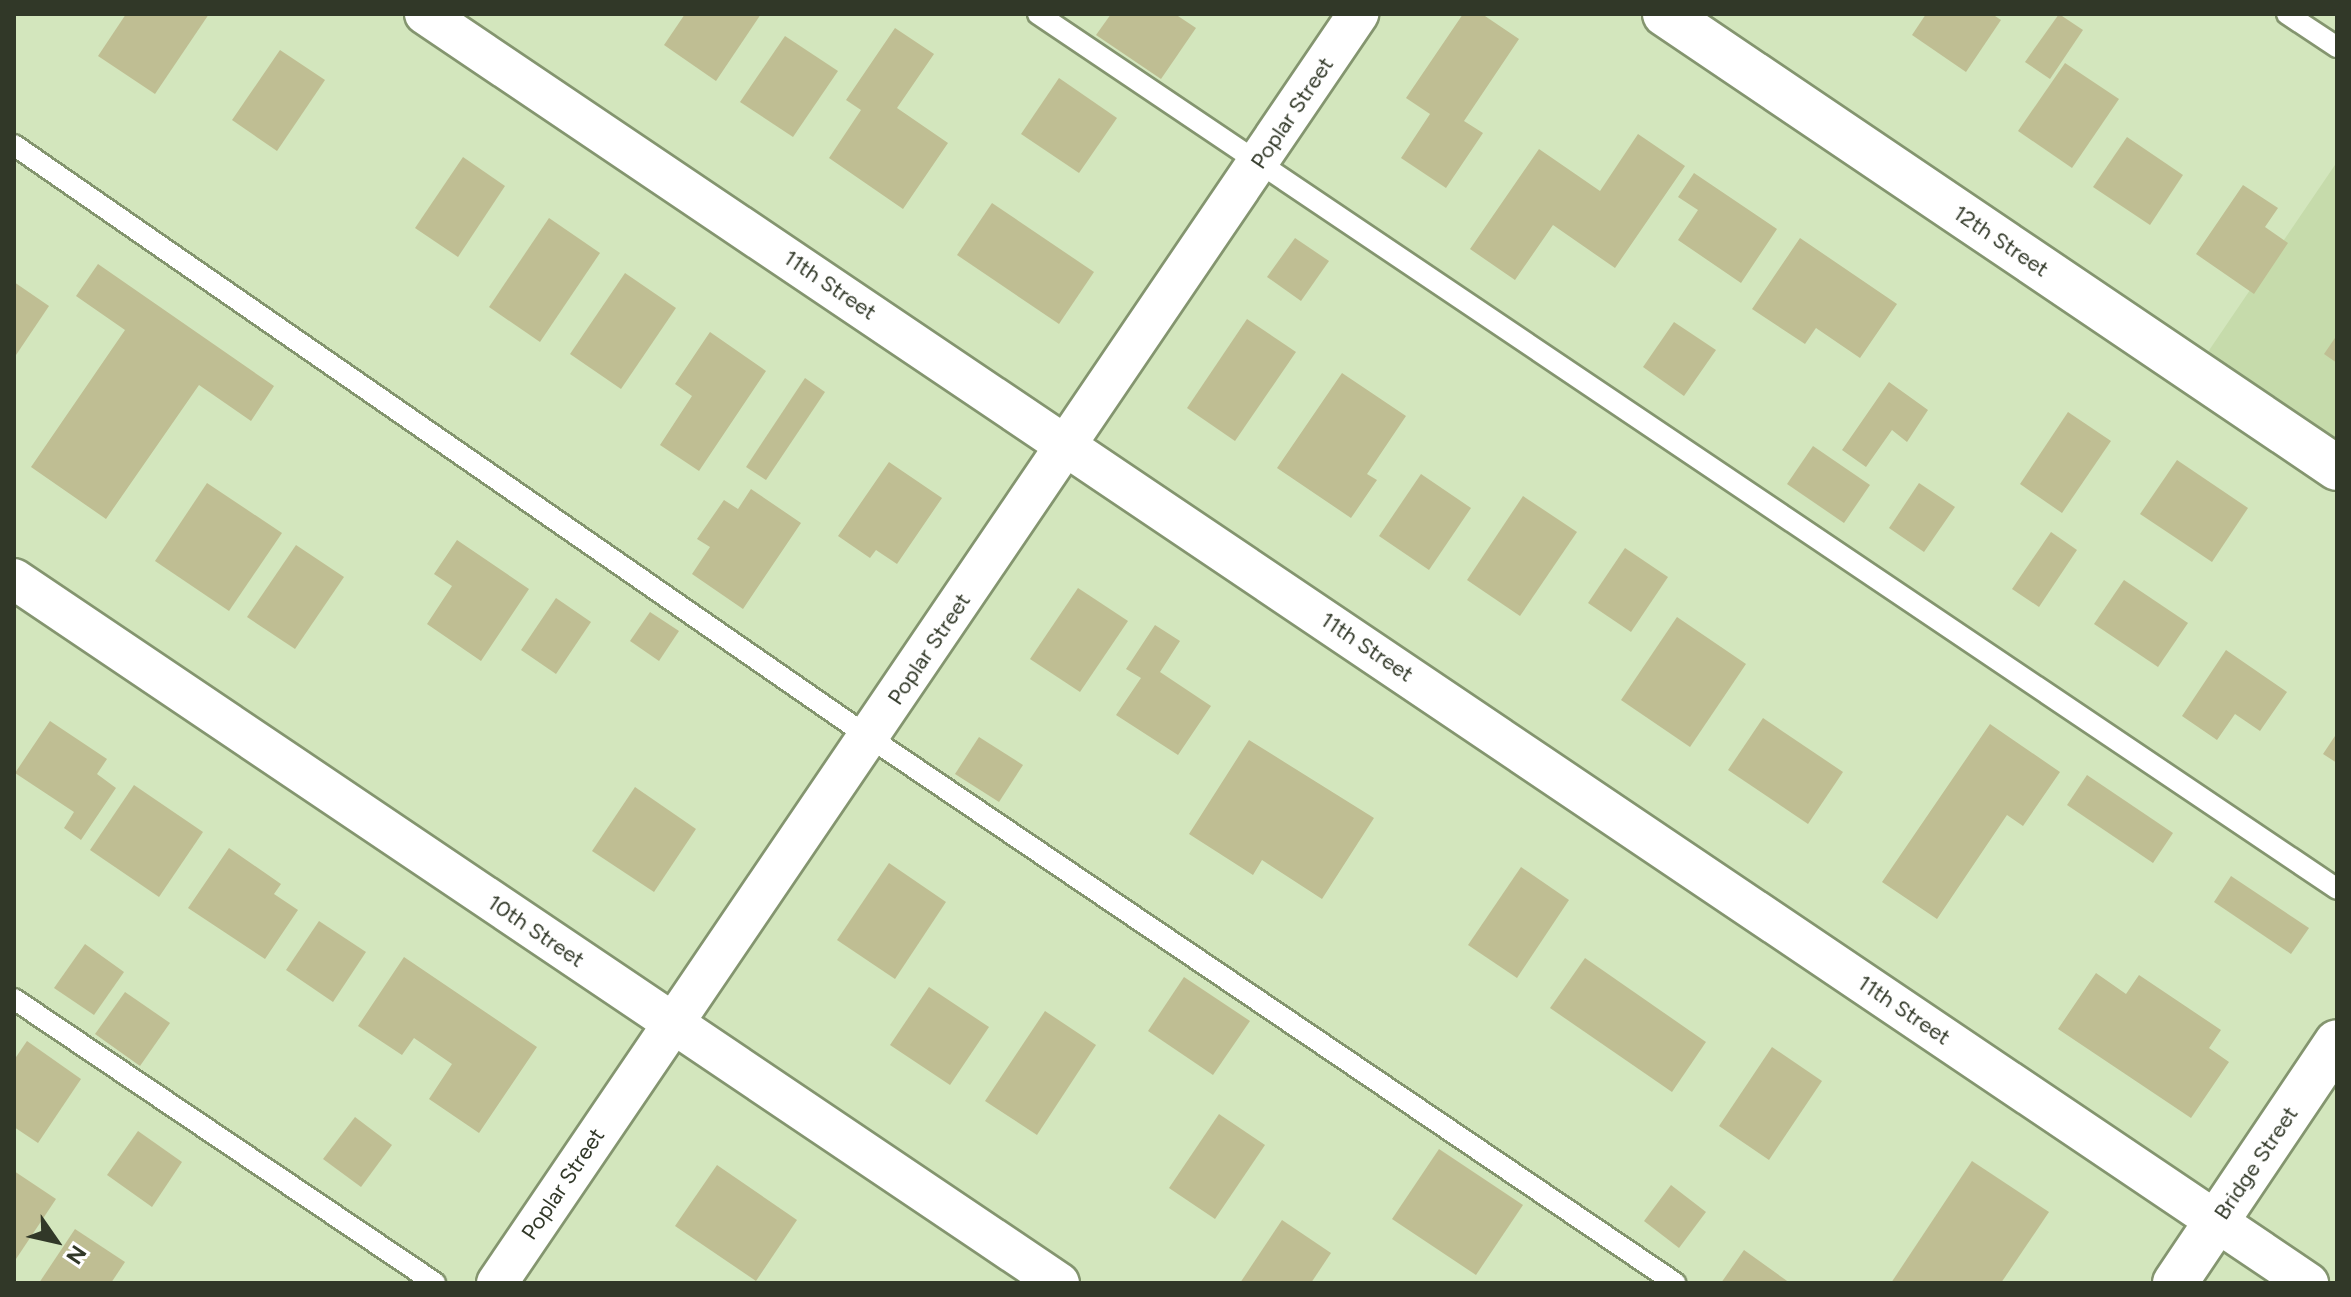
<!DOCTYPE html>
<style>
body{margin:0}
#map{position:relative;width:2351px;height:1297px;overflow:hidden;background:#d3e6bd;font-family:Figtree,sans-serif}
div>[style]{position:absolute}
.built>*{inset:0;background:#c6dbab}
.building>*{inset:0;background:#bfbe93}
.roads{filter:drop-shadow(2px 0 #84956f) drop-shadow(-2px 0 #84956f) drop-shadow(0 2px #84956f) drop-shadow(0 -2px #84956f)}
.service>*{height:20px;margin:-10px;padding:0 10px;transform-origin:10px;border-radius:10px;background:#fff}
.minor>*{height:40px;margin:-20px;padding:0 20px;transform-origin:20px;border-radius:20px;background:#fff}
.tertiary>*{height:44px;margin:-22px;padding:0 22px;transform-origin:22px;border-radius:22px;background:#fff}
.trunk>*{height:44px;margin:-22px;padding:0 22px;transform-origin:22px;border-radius:22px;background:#fff}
span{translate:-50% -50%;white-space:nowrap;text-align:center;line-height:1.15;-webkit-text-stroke:7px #fff;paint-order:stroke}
.street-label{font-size:22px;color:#313828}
.frame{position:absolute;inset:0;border:16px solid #313828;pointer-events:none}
.north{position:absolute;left:16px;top:1201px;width:80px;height:80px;-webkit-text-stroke:6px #fff;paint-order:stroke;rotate:124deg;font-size:22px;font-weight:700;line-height:32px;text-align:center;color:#313828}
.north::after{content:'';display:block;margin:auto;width:28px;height:36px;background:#313828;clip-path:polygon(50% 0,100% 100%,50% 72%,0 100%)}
</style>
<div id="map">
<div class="built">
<div style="clip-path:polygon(2337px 162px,2337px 468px,2195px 371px)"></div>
</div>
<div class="building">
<div style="clip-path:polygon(126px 14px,209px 14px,155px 94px,98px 56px)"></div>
<div style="clip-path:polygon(685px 14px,761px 14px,716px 81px,664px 45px)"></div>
<div style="clip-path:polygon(1111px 14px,1175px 14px,1196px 28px,1161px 79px,1096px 35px)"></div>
<div style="clip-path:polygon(1463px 14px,1482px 14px,1519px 39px,1464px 121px,1483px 133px,1446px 188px,1401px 158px,1430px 114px,1406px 98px)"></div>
<div style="clip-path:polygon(1926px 14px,1992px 14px,2001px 20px,1966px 72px,1912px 35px)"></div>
<div style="clip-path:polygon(2059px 14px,2083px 30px,2050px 79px,2025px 62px)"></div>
<div style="clip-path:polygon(895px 28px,934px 54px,897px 108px,948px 143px,903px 209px,829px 158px,861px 110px,846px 100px)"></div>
<div style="clip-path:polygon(785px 36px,838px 71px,793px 137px,740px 102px)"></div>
<div style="clip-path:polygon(280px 50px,325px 80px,277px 151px,232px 120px)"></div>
<div style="clip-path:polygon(2065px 63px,2119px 99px,2072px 168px,2018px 131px)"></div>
<div style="clip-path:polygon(1059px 78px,1117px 118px,1079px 173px,1021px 134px)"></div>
<div style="clip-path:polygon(1638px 134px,1685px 166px,1615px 268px,1553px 225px,1515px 280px,1470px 249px,1539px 149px,1600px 191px)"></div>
<div style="clip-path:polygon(2127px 137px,2183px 175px,2150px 225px,2093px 187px)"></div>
<div style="clip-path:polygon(463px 157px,505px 186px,458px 257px,415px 228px)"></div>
<div style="clip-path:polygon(1694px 173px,1777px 229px,1741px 283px,1678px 240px,1698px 210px,1678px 197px)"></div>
<div style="clip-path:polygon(2243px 185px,2278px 208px,2265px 227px,2288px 243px,2254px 294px,2196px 254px)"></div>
<div style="clip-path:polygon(992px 203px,1094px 272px,1059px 324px,957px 255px)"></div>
<div style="clip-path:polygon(549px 218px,600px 253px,540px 342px,489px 307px)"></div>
<div style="clip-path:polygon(1295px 238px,1329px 261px,1301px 301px,1267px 277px)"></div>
<div style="clip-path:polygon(1800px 238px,1897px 304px,1860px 358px,1816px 328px,1805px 344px,1752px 309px)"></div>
<div style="clip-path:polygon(98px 264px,274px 386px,251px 421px,199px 385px,106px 519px,31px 467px,125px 330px,76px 296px)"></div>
<div style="clip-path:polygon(625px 273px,676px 308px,621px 389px,570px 354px)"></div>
<div style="clip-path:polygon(14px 282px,49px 306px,14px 358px)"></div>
<div style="clip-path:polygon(1247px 319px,1296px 352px,1235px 441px,1187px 408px)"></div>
<div style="clip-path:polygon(1674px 322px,1716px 350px,1684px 396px,1643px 367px)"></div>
<div style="clip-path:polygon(710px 332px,766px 371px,699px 471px,660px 445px,692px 396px,675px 384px)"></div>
<div style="clip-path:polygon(2337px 335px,2337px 363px,2324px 354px)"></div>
<div style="clip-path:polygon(1342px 373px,1406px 416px,1367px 474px,1377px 480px,1351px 518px,1277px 468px)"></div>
<div style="clip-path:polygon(805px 378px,825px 392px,766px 480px,746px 467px)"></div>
<div style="clip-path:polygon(1889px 382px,1928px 410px,1907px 442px,1892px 430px,1866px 467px,1842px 450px)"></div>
<div style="clip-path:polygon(2068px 412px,2111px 441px,2062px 513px,2020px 484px)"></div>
<div style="clip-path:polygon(1813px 446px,1870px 485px,1844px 523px,1787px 484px)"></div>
<div style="clip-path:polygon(2177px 460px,2248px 508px,2212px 562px,2140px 514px)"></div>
<div style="clip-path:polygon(889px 462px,942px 498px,897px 564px,876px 550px,870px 558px,838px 536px)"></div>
<div style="clip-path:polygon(1421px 474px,1471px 508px,1429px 570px,1379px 536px)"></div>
<div style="clip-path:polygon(207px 483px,282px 533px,229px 611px,155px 561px)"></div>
<div style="clip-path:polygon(1919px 483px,1955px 507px,1924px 552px,1889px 528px)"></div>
<div style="clip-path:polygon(751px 489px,801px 523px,743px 609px,692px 574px,710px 547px,697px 539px,724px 500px,738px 509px)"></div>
<div style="clip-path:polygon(1523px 496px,1577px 532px,1520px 616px,1467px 580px)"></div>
<div style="clip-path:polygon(2051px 532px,2077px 550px,2039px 607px,2012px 589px)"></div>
<div style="clip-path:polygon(457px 540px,529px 589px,481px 661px,427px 624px,452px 586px,434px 574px)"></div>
<div style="clip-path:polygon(296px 545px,344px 577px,295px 649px,247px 617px)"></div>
<div style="clip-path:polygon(1625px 548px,1668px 577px,1631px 632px,1588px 603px)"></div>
<div style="clip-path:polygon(2124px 580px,2188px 623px,2158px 667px,2094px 624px)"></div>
<div style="clip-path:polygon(1078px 588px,1128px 621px,1080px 692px,1030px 659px)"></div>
<div style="clip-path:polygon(556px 598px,591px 622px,556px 674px,521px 650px)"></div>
<div style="clip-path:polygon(650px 612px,679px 631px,659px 661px,630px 641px)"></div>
<div style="clip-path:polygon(1677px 617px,1746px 664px,1690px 747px,1621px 700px)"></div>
<div style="clip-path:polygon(1155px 625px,1180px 641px,1160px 672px,1211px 706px,1178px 755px,1116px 715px,1141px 678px,1126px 669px)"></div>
<div style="clip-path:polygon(2226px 650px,2287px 692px,2260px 731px,2235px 714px,2217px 740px,2182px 716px)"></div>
<div style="clip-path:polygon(1763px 718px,1843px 772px,1808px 824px,1728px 770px)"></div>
<div style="clip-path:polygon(50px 721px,107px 759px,97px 774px,116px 788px,81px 840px,64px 828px,74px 812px,15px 773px)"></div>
<div style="clip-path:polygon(1990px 724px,2060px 772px,2023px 826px,2007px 815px,1937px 919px,1882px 882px)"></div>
<div style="clip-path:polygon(2337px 733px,2337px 763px,2323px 754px)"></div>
<div style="clip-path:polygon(979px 737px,1023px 765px,999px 802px,955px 774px)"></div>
<div style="clip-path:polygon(1249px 740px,1374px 818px,1322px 899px,1262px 860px,1253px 875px,1189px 834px)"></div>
<div style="clip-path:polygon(2087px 775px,2173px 833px,2153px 863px,2067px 805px)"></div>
<div style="clip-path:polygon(134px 785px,203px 832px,159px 897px,90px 850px)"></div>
<div style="clip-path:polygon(635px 787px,696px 829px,654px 892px,592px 851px)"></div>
<div style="clip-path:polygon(229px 848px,281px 884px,274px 894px,298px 910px,265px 959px,188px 908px)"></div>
<div style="clip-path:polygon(889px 863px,946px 902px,895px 979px,837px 940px)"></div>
<div style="clip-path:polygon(1521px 867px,1569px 900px,1517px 978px,1468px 945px)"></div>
<div style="clip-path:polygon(2231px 876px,2309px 928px,2291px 954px,2214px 902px)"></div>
<div style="clip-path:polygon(319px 921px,366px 952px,333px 1002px,286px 970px)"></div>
<div style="clip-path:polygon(85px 944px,124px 972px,94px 1015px,54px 988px)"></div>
<div style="clip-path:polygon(404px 957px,537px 1047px,479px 1133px,429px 1099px,452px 1064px,414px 1038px,402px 1055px,358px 1026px)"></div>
<div style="clip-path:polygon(1585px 958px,1706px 1042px,1672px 1092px,1550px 1008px)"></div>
<div style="clip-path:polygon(2096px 973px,2126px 994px,2139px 975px,2221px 1030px,2209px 1048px,2229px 1062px,2191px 1118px,2058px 1029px)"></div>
<div style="clip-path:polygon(1184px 977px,1250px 1021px,1213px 1075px,1148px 1031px)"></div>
<div style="clip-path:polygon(929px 987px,989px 1027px,950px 1085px,890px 1045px)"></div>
<div style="clip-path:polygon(125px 992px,170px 1023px,140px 1066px,95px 1034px)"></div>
<div style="clip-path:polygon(1045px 1011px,1096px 1045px,1037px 1135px,985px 1101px)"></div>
<div style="clip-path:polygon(27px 1041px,81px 1079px,38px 1143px,14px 1127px,14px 1060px)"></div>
<div style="clip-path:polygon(1772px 1047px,1822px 1081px,1769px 1160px,1719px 1126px)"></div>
<div style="clip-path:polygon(1219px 1114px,1265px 1145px,1215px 1219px,1169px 1188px)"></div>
<div style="clip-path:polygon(355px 1117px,392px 1145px,361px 1187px,323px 1159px)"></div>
<div style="clip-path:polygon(138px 1131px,182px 1162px,152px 1207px,107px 1175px)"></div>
<div style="clip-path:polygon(1439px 1149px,1523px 1205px,1476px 1275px,1392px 1219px)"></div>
<div style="clip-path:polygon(1972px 1161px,2049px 1212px,2001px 1283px,1891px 1283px)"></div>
<div style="clip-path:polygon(717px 1165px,797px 1220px,756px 1281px,675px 1226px)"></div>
<div style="clip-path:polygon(14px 1171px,56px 1199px,14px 1262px)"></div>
<div style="clip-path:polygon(1671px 1185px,1706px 1212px,1679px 1248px,1644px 1221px)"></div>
<div style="clip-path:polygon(1282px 1220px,1331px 1253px,1311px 1283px,1240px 1283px)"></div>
<div style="clip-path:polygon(75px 1229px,125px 1262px,111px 1283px,39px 1283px)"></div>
<div style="clip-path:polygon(1744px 1250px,1790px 1283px,1721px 1283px)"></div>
</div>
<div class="roads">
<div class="service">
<div style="left:1038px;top:14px;width:1566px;rotate:33.96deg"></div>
<div style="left:2287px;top:14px;width:60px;rotate:33.4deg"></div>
<div style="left:14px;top:145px;width:1040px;rotate:34.7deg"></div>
<div style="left:869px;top:737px;width:974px;rotate:34.11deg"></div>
<div style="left:14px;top:999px;width:508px;rotate:34deg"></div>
</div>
<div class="minor">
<div style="left:425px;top:14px;width:2271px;rotate:33.98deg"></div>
<div style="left:14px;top:579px;width:1260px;rotate:33.97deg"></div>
<div style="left:497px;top:1283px;width:1534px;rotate:-55.84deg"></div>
</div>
<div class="tertiary">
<div style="left:1665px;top:14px;width:811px;rotate:34.04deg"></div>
</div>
<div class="trunk">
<div style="left:2175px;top:1283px;width:290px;rotate:-56.1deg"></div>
</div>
</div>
<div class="street-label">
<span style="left:1292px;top:113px;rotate:-56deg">Poplar Street</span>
<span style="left:2001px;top:241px;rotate:34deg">12th Street</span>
<span style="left:830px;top:285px;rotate:34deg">11th Street</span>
<span style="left:1367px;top:647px;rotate:34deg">11th Street</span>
<span style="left:929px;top:649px;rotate:-56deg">Poplar Street</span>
<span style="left:536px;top:931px;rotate:34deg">10th Street</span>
<span style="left:1904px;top:1010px;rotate:34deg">11th Street</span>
<span style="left:2256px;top:1163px;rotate:-56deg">Bridge Street</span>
<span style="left:563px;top:1184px;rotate:-56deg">Poplar Street</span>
</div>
<div class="frame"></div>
<div class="north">N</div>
</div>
